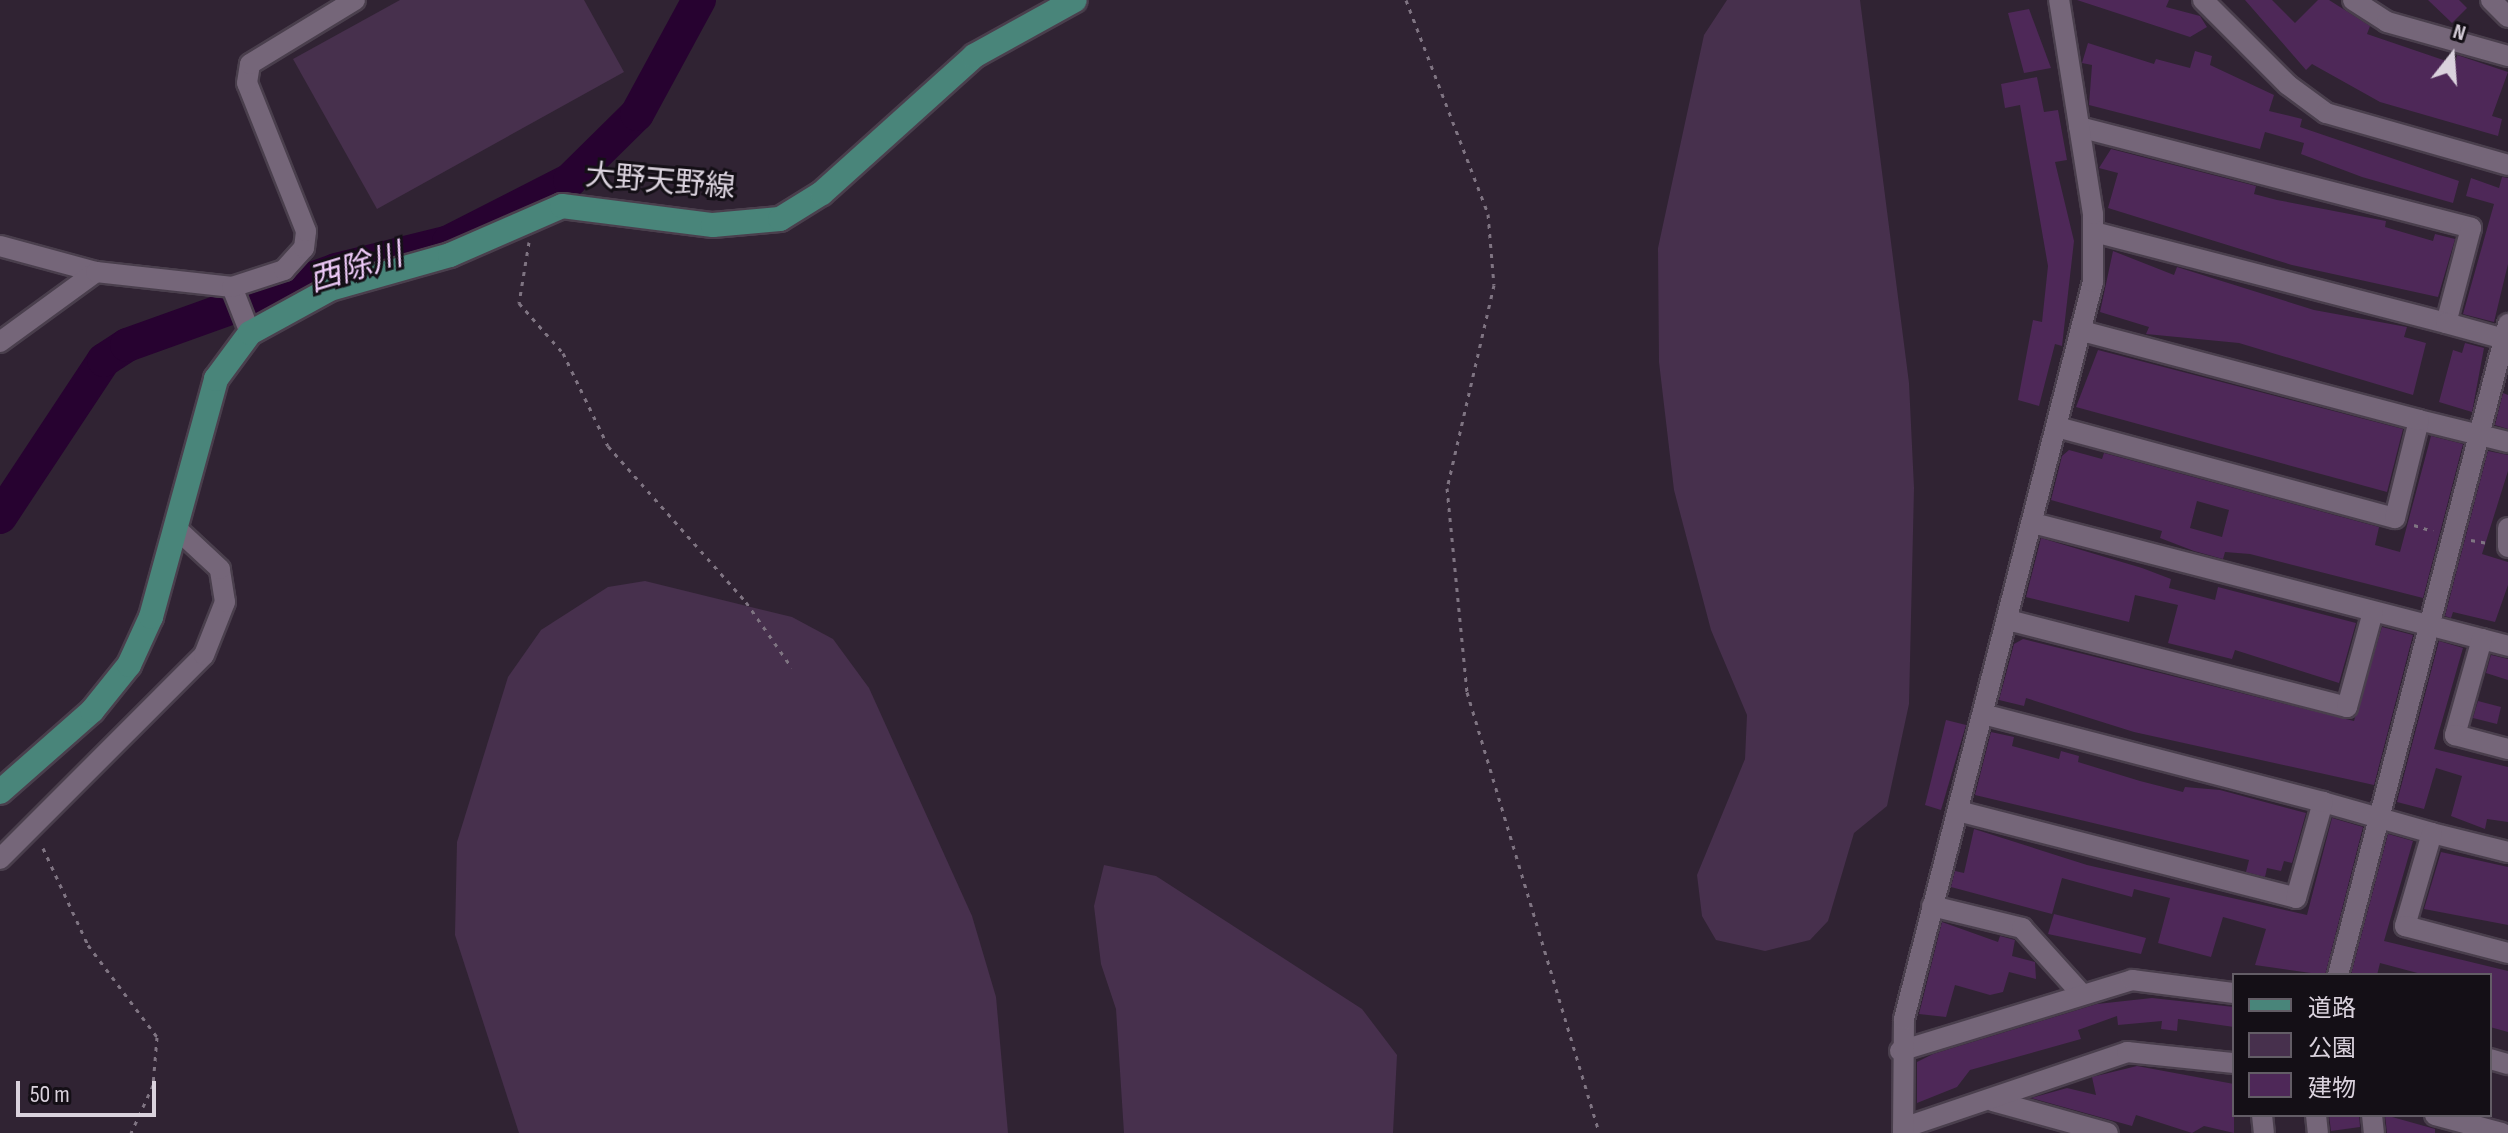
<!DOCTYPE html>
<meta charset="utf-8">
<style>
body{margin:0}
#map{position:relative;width:2508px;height:1133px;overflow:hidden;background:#302333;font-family:"Sofia Sans Condensed","Noto Sans JP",sans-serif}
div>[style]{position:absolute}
.green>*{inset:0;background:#47304d}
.river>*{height:34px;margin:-17px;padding:0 17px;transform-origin:17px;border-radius:17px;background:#270230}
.building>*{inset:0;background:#4e2858}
.path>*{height:3px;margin-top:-1.5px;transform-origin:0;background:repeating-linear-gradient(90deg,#7f7482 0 4px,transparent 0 10px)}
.roads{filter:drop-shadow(2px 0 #4a3f4d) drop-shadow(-2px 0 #4a3f4d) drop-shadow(0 2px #4a3f4d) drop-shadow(0 -2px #4a3f4d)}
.minor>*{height:20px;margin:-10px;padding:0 10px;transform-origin:10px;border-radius:10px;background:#756679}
.major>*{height:24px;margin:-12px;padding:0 12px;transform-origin:12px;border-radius:12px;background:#49857a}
span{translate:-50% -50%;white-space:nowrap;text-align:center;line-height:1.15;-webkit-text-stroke:6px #140f16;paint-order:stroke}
.street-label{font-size:30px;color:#dad2dd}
.water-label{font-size:32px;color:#efcbf9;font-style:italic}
.legend{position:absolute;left:2232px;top:973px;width:260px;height:144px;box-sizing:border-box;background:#140f16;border:2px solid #635d66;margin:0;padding:10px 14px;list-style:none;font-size:24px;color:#dad2dd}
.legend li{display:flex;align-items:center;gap:16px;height:40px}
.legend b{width:40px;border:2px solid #635d66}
.north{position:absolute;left:2412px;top:16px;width:80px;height:80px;-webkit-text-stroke:6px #140f16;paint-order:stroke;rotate:17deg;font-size:22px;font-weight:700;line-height:32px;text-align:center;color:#dad2dd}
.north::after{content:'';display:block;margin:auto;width:28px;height:36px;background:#dad2dd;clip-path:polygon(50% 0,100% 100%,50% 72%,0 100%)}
.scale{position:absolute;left:16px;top:1081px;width:140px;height:36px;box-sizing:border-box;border:4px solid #dad2dd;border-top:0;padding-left:10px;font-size:24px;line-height:28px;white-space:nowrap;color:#dad2dd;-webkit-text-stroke:6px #140f16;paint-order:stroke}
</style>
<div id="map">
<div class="green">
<div style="clip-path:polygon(400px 0,584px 0,624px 72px,377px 209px,293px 59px)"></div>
<div style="clip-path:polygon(1727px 0,1860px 0,1909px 383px,1914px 488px,1909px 704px,1887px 806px,1854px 833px,1828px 921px,1810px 940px,1765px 951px,1716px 940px,1702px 916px,1697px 875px,1745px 759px,1747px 715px,1711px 630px,1674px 490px,1659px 362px,1658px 248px,1704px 35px)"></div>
<div style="clip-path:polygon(645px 581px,792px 617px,833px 639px,869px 688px,972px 916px,996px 997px,1008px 1133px,519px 1133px,455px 935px,457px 842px,508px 677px,541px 630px,608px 587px)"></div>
<div style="clip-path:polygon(1104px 865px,1156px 876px,1362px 1009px,1397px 1055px,1393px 1133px,1124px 1133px,1116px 1009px,1101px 964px,1094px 906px)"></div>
</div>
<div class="river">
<div style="left:0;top:517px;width:188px;rotate:-56.5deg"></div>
<div style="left:104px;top:360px;width:27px;rotate:-33deg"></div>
<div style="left:127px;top:345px;width:222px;rotate:-19.7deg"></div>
<div style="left:336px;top:270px;width:116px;rotate:-13.9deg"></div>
<div style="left:449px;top:242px;width:136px;rotate:-27.1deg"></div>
<div style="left:570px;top:180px;width:94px;rotate:-44.6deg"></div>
<div style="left:637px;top:114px;width:130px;rotate:-61.5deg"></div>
</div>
<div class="building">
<div style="clip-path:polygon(2077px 0,2169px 0,2166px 7px,2200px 16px,2207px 27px,2190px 37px)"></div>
<div style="clip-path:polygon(2245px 0,2272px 0,2295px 23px,2318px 0,2329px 0,2370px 26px,2367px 34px,2455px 64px,2457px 55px,2508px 72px,2492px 116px,2502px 119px,2498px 136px,2380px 102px,2312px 64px,2306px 70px)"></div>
<div style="clip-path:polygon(2428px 0,2459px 0,2467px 8px,2452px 23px)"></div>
<div style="clip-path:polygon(2029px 9px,2051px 68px,2024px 73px,2008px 13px)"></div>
<div style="clip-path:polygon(2088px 43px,2154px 64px,2156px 59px,2190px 68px,2195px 51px,2212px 56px,2210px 65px,2274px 95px,2269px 111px,2302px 119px,2300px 127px,2459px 181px,2453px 203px,2362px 177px,2301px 154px,2304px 143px,2265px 132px,2260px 149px,2089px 105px,2092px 65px,2082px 63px)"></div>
<div style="clip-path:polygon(2037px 77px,2044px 112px,2058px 110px,2067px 160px,2055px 162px,2074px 241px,2062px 346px,2055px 344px,2039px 406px,2018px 400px,2033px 320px,2042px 322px,2048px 266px,2020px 105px,2005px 108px,2001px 84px)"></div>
<div style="clip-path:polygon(2111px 149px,2256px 186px,2254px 194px,2277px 200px,2386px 221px,2385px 227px,2433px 241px,2435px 234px,2455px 239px,2438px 297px,2292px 265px,2108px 208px,2118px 173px,2099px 168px)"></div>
<div style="clip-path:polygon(2502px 177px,2508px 178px,2508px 264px,2494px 322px,2463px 314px,2494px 204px,2466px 196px,2471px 178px,2499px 188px)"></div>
<div style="clip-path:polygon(2113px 251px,2174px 275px,2177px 267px,2314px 310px,2407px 327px,2404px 337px,2426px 343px,2413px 395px,2239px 343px,2146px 334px,2149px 327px,2100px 312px)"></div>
<div style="clip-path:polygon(2465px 343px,2484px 348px,2472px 412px,2439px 402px,2453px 350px,2462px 353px)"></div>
<div style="clip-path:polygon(2098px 350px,2403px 429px,2387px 492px,2076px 407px)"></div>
<div style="clip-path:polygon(2503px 393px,2508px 395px,2508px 429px,2495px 425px)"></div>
<div style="clip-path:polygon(evenodd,2431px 436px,2463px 444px,2423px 598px,2250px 554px,2225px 552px,2223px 559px,2194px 551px,2160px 538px,2162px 531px,2051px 500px,2062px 456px,2069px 450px,2102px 459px,2104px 453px,2379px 527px,2375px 545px,2400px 552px,2431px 436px,2197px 501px,2229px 510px,2222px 537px,2190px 528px,2197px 501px)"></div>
<div style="clip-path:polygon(2488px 451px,2508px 455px,2508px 471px,2482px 554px,2508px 562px,2508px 585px,2495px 622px,2453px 612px,2451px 618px,2445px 616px)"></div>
<div style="clip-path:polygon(2041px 538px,2142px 568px,2171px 579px,2169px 588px,2215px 600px,2218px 587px,2356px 623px,2339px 683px,2235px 650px,2232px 659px,2168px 643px,2178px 605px,2135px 595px,2129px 622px,2026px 597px)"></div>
<div style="clip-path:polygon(2382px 627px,2413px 635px,2374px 785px,2134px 732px,2026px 698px,2024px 706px,1999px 700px,2014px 644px,2023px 639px,2354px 721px)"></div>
<div style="clip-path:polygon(2439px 641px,2463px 648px,2434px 749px,2508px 767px,2508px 822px,2487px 819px,2485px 829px,2451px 816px,2462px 776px,2436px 768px,2424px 809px,2397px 802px)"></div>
<div style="clip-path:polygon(2491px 655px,2508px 659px,2508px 680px,2486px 673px)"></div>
<div style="clip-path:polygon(2478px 701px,2501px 707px,2497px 724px,2473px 718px)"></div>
<div style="clip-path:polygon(1946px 720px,1966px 725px,1941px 810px,1925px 805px)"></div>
<div style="clip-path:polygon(1991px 732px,2014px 737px,2012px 746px,2059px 759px,2061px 751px,2079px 756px,2078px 762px,2140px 781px,2183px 792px,2185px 787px,2220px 790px,2306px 813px,2292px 863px,2284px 861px,2281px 871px,2267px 868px,2265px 877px,2246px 872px,2249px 860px,1975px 795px)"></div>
<div style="clip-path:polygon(2332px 818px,2363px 827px,2325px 975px,2255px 965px,2266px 929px,2223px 917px,2211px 957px,2158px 943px,2170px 898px,2134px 889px,2132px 897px,2062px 878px,2052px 914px,1951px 887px,1955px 871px,1964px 873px,1974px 829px,2087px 865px,2307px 915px)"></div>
<div style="clip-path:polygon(2388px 834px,2413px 841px,2384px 941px,2508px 971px,2508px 1032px,2490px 1027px,2490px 975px,2425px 975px,2380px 963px,2377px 975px,2351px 975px)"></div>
<div style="clip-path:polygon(2441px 852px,2508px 867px,2508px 925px,2424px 909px)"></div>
<div style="clip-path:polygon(2054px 914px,2146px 938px,2141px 954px,2048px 934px)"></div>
<div style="clip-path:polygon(1942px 922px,1998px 942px,2000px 936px,2015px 940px,2012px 956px,2035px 962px,2036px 979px,2009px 972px,2003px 992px,1990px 995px,1955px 985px,1946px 1017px,1919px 1014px)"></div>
<div style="clip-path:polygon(2152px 998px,2234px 1007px,2234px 1027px,2178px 1019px,2177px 1031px,2161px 1029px,2162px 1021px,2118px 1025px,2117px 1016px,2078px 1030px,2081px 1039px,1970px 1070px,1957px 1087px,1917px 1103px,1917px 1062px,1933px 1054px,2097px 1004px)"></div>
<div style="clip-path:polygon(2137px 1066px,2234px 1084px,2234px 1133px,2204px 1126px,2192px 1133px,2136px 1115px,2132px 1126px,2031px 1098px,2067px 1088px,2096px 1095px,2092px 1077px)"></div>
<div style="clip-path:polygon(2329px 1115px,2359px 1115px,2360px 1127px,2331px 1131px)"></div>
<div style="clip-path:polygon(2385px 1115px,2435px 1129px,2435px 1133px,2387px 1133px)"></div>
</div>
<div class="path">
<div style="left:1406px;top:0;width:229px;rotate:69deg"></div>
<div style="left:1488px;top:214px;width:71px;rotate:85.2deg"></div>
<div style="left:1494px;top:285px;width:208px;rotate:103deg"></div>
<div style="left:1447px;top:488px;width:205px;rotate:84.4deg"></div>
<div style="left:1467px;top:692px;width:460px;rotate:73.3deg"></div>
<div style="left:529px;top:242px;width:62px;rotate:99.3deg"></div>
<div style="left:519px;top:303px;width:67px;rotate:48.7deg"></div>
<div style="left:563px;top:353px;width:103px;rotate:64.2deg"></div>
<div style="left:608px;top:446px;width:208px;rotate:48.5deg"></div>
<div style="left:746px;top:602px;width:80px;rotate:55.1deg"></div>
<div style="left:2414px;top:525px;width:20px;rotate:18deg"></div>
<div style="left:2471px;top:540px;width:17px;rotate:10deg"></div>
<div style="left:43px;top:848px;width:107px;rotate:65.1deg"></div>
<div style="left:88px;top:945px;width:115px;rotate:53.1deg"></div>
<div style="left:157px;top:1037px;width:48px;rotate:94.8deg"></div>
<div style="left:153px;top:1085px;width:53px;rotate:114.6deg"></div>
</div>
<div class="roads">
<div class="minor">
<div style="left:2203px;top:0;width:120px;rotate:45deg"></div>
<div style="left:2288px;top:85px;width:47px;rotate:36.4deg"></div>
<div style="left:2326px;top:113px;width:189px;rotate:15.9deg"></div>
<div style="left:2353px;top:0;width:40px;rotate:32.9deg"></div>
<div style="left:2387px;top:22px;width:126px;rotate:15.7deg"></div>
<div style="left:2491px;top:0;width:24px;rotate:45deg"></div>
<div style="left:2079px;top:127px;width:405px;rotate:14.4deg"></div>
<div style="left:2471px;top:228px;width:98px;rotate:104.7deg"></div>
<div style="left:2446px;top:323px;width:363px;rotate:-165.5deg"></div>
<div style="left:0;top:246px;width:99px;rotate:15.2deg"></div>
<div style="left:232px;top:287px;width:49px;rotate:68.6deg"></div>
<div style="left:2446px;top:323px;width:60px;rotate:15.4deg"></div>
<div style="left:0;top:342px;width:119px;rotate:-36.1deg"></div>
<div style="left:96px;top:272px;width:137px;rotate:6.3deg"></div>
<div style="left:232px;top:287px;width:55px;rotate:-18.1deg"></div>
<div style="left:284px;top:270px;width:30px;rotate:-48deg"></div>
<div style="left:304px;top:248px;width:17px;rotate:-83deg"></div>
<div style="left:306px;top:231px;width:159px;rotate:-111.7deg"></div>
<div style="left:247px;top:83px;width:19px;rotate:-81deg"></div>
<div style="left:250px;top:64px;width:123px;rotate:-31.4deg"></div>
<div style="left:2419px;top:420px;width:92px;rotate:13.9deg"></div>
<div style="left:2057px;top:427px;width:350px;rotate:15.1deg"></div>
<div style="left:2395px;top:518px;width:101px;rotate:-76.2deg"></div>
<div style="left:2419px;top:420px;width:348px;rotate:-165.2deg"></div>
<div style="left:2033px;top:523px;width:491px;rotate:14.5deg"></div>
<div style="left:2508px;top:528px;width:19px;rotate:90deg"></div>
<div style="left:2008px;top:620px;width:350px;rotate:14.4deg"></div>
<div style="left:2347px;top:707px;width:98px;rotate:-74.7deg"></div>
<div style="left:2482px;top:639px;width:100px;rotate:105.7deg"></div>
<div style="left:2455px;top:735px;width:55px;rotate:14.8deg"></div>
<div style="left:2323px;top:802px;width:113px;rotate:15.9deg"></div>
<div style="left:1958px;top:811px;width:349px;rotate:14.4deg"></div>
<div style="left:2296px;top:898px;width:100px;rotate:-74.3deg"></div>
<div style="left:2323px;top:802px;width:351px;rotate:-165.5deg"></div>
<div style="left:2508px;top:852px;width:78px;rotate:-166deg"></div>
<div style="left:2432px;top:833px;width:97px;rotate:106.2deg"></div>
<div style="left:2405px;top:926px;width:106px;rotate:14.7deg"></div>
<div style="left:0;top:859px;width:288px;rotate:-45deg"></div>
<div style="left:204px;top:655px;width:57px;rotate:-68.4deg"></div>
<div style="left:225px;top:602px;width:33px;rotate:-99deg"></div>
<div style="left:220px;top:569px;width:59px;rotate:-137.1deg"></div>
<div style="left:1932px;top:906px;width:93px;rotate:13.7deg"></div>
<div style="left:2022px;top:928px;width:85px;rotate:47.9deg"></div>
<div style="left:2338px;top:975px;width:673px;rotate:-75.36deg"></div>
<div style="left:1900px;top:1051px;width:243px;rotate:-17deg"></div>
<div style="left:2132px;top:980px;width:103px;rotate:7.3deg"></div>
<div style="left:2490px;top:1059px;width:19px;rotate:16deg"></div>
<div style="left:1993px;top:1101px;width:119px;rotate:15.5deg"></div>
<div style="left:2262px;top:1115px;width:18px;rotate:84deg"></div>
<div style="left:2316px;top:1115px;width:18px;rotate:84deg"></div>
<div style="left:2372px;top:1115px;width:18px;rotate:84deg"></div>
<div style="left:2435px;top:1115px;width:69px;rotate:15deg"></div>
<div style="left:1903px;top:1128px;width:237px;rotate:-18.7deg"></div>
<div style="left:2127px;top:1052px;width:108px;rotate:5.9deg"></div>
<div style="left:1903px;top:1133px;width:114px;rotate:-89.5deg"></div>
<div style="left:1904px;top:1019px;width:761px;rotate:-75.62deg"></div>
<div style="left:2093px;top:282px;width:68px;rotate:-90deg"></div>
<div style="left:2093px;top:214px;width:217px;rotate:-99deg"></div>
</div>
<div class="major">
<div style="left:0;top:792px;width:123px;rotate:-41.4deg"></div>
<div style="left:92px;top:711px;width:59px;rotate:-51.2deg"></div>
<div style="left:129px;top:665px;width:53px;rotate:-65.4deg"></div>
<div style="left:151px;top:617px;width:247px;rotate:-74.7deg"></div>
<div style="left:216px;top:379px;width:57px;rotate:-53.5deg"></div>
<div style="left:250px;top:333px;width:91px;rotate:-28.8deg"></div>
<div style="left:330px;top:289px;width:125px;rotate:-15.8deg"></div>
<div style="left:450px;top:255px;width:122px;rotate:-23.6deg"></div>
<div style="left:562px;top:206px;width:152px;rotate:7.2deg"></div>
<div style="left:713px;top:225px;width:67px;rotate:-5.1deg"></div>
<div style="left:780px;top:219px;width:49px;rotate:-31.8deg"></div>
<div style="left:822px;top:193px;width:205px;rotate:-42deg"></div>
<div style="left:974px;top:56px;width:115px;rotate:-29deg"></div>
</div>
</div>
<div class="street-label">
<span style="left:660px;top:182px;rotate:5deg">大野天野線</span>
</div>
<div class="water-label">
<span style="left:356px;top:269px;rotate:-17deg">西除川</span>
</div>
<ul class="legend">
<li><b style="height:10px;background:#49857a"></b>道路</li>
<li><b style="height:22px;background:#47304d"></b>公園</li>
<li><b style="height:22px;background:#4e2858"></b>建物</li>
</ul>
<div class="north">N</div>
<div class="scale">50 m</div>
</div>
